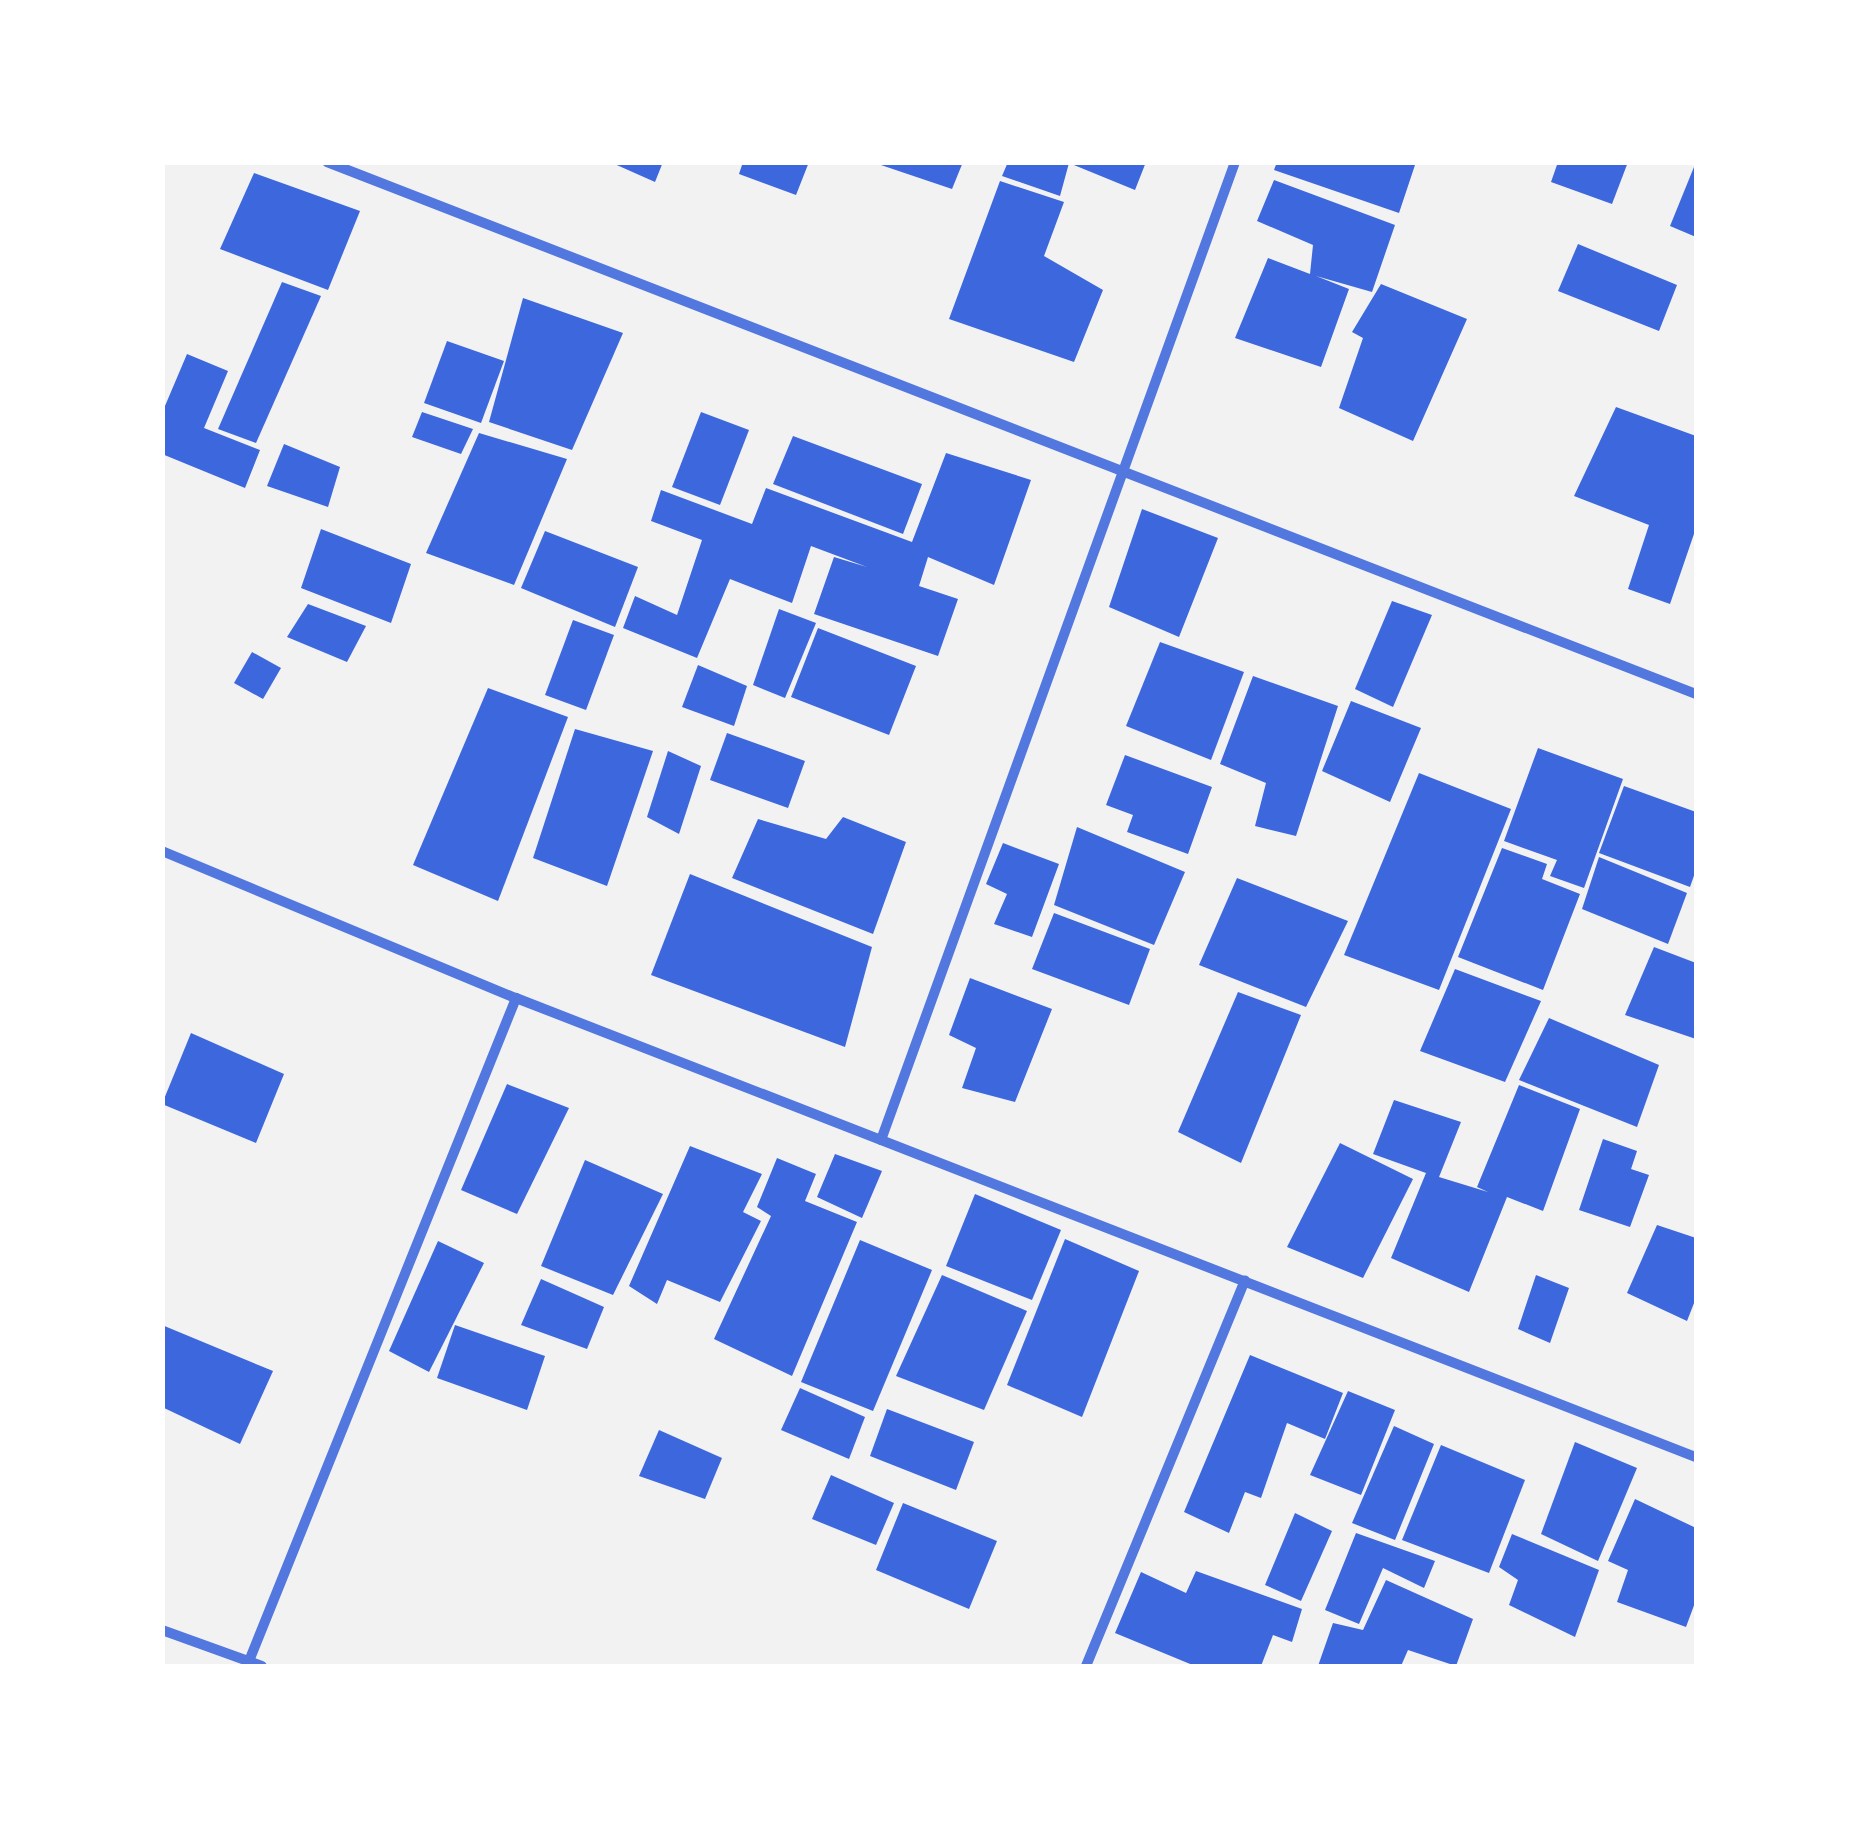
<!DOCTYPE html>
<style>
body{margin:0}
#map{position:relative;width:1859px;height:1829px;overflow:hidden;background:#f2f2f2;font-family:Inter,sans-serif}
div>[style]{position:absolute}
.building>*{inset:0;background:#3d67dc}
.minor>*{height:10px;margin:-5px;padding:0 5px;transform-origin:5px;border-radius:5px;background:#5277de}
span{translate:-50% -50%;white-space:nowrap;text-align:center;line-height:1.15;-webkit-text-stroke:10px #fff;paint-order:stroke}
.frame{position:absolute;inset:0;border:165px solid #fff;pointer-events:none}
</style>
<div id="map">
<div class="building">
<div style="clip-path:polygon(610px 162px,663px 162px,655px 182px)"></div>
<div style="clip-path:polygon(743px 162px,809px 162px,796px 195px,739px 174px)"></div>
<div style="clip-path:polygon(872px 162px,963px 162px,952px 189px)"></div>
<div style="clip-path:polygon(1008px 162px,1146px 162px,1135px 190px,1069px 163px,1060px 196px,1002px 176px)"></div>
<div style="clip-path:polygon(1277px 162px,1416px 162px,1399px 213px,1274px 170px)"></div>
<div style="clip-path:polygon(1558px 162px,1628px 162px,1612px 204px,1551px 182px)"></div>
<div style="clip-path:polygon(1696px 162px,1696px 237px,1670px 226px)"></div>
<div style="clip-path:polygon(254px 173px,360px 211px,328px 290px,220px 249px)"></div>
<div style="clip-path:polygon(1274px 180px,1395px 225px,1372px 292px,1316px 276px,1349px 289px,1321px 367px,1235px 338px,1268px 258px,1310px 274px,1313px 245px,1257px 221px)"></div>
<div style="clip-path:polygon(1000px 181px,1064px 202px,1044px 256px,1103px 290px,1074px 362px,949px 319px)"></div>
<div style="clip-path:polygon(1578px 244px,1677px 285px,1659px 331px,1558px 291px)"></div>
<div style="clip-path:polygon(282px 282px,321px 296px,256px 443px,218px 429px)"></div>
<div style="clip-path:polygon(1381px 284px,1467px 319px,1413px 441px,1339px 408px,1363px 338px,1352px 332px)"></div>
<div style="clip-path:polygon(523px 298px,623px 333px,572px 450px,489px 422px)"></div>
<div style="clip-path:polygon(447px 341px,504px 361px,481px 423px,424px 403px)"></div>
<div style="clip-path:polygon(187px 354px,228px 371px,204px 428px,260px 450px,245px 488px,162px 454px,162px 413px)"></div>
<div style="clip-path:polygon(1616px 407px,1696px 436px,1696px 528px,1670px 604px,1628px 589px,1649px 525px,1574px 496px)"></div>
<div style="clip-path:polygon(422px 412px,473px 429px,461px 454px,412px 437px)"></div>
<div style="clip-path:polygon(701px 412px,749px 430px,720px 505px,672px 487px)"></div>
<div style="clip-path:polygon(479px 433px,567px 459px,514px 585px,426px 553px)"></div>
<div style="clip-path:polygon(793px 436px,922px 484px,903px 534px,773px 484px)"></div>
<div style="clip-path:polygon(284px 444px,340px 467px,328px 507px,267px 486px)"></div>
<div style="clip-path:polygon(946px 453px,1031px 480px,994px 585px,928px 557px,919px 586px,958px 599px,938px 656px,814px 614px,834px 557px,867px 567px,811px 546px,792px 603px,730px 579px,697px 658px,623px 628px,635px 596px,677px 615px,702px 540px,651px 521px,661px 490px,752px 524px,766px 488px,912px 542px)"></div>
<div style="clip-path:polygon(1142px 509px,1218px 538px,1179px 637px,1109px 607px)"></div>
<div style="clip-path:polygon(321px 529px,411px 564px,391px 623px,301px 588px)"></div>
<div style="clip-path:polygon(545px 531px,638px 567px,615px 627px,521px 588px)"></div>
<div style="clip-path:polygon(1392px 601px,1432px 615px,1393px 707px,1355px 689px)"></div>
<div style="clip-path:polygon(308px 604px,366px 626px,347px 662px,287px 637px)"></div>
<div style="clip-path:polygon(779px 609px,816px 623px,785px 698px,753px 685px)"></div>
<div style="clip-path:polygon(573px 620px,614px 635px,586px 710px,545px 695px)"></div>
<div style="clip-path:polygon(818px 628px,916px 666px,889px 735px,791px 697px)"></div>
<div style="clip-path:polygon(1160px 642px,1244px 672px,1211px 760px,1126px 726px)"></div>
<div style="clip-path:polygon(252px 652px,281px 668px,263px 699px,234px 683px)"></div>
<div style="clip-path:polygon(698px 665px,747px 686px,734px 726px,682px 707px)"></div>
<div style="clip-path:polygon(1253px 676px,1338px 706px,1296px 836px,1255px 826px,1266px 783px,1220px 764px)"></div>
<div style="clip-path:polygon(488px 688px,568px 717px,498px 901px,413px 865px)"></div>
<div style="clip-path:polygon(1351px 701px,1421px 728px,1390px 802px,1322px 771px)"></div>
<div style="clip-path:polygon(575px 729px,653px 751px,607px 886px,533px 858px)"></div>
<div style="clip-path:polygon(727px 733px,805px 761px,788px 808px,710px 780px)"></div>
<div style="clip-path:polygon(1538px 748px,1623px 779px,1584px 888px,1550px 876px,1557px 860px,1504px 841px)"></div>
<div style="clip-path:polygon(668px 751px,701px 766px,679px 834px,647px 817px)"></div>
<div style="clip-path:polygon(1125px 755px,1212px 787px,1188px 854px,1127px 832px,1133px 815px,1106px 805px)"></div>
<div style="clip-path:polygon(1419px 773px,1511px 809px,1439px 990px,1344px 955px)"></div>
<div style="clip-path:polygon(1624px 786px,1696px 812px,1696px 870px,1690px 887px,1599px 853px)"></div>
<div style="clip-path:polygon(843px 817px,906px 842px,873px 934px,732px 878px,758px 819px,826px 839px)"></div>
<div style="clip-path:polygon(1077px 827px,1185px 872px,1154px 945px,1054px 905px)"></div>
<div style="clip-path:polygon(1003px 843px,1059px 864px,1032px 937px,994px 924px,1007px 894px,986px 884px)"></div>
<div style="clip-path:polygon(1502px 848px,1547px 864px,1542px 879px,1580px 894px,1543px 990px,1458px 957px)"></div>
<div style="clip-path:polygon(1599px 857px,1687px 893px,1668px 944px,1582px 909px)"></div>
<div style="clip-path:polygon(690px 874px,872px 947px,845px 1047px,651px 975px)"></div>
<div style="clip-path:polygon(1237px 878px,1348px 921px,1306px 1007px,1199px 965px)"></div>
<div style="clip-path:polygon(1054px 913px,1150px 949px,1129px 1005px,1032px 969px)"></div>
<div style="clip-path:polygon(1654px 947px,1696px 963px,1696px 1039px,1625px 1015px)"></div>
<div style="clip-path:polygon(1455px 969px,1541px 1001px,1505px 1082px,1420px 1051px)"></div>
<div style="clip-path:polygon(970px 978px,1052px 1009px,1015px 1102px,962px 1088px,976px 1048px,949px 1035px)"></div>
<div style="clip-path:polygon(1238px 992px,1301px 1015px,1241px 1163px,1178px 1132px)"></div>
<div style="clip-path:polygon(1549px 1018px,1659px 1065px,1637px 1127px,1519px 1080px)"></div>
<div style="clip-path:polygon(191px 1033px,284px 1074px,256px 1143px,162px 1104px)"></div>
<div style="clip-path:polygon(507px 1084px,569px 1108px,517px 1214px,461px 1190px)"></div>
<div style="clip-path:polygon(1519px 1085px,1580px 1109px,1543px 1211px,1507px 1197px,1469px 1292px,1391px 1258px,1426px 1173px,1373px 1154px,1394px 1100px,1461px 1122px,1439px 1177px,1488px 1192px,1477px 1187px)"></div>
<div style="clip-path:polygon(1603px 1139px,1637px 1151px,1631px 1169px,1649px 1175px,1630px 1227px,1579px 1210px)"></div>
<div style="clip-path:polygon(1340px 1143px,1413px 1179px,1363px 1278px,1287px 1247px)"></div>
<div style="clip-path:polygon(690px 1146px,762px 1174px,743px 1212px,761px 1221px,720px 1302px,667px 1280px,657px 1304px,629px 1286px)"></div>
<div style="clip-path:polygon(835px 1154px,882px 1171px,862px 1218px,817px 1197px)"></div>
<div style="clip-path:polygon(777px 1158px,816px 1174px,805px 1201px,857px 1222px,792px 1376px,714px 1339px,771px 1216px,757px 1207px)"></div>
<div style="clip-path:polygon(585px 1160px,663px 1194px,613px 1295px,541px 1266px)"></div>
<div style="clip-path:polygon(975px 1194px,1061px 1230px,1032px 1300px,946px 1266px)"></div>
<div style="clip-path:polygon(1657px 1225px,1696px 1238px,1696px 1298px,1687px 1321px,1627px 1293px)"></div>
<div style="clip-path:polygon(1065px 1239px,1139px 1271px,1082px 1417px,1007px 1385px)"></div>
<div style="clip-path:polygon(860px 1240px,932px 1270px,873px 1411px,801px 1382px)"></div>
<div style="clip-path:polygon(438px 1241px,484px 1263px,429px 1372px,389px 1351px)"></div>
<div style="clip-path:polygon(942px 1275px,1027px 1311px,984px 1410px,896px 1376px)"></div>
<div style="clip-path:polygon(1536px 1275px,1569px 1288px,1550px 1343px,1518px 1329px)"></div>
<div style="clip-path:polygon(541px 1279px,604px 1307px,587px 1349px,521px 1325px)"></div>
<div style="clip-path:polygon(162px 1325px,273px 1371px,240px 1444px,162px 1407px)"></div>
<div style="clip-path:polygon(455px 1325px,545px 1356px,527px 1410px,437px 1378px)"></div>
<div style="clip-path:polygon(1250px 1355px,1343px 1393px,1325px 1439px,1287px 1423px,1261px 1498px,1245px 1492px,1229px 1533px,1184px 1512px)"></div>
<div style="clip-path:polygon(800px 1388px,865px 1417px,849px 1459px,781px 1430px)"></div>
<div style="clip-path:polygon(1348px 1391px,1395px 1410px,1361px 1495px,1310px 1475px)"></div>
<div style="clip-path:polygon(887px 1409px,974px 1442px,956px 1490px,870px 1456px)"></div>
<div style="clip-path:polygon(1394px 1426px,1434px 1444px,1395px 1540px,1352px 1523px)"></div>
<div style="clip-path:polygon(659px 1430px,722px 1458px,705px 1499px,639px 1476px)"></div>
<div style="clip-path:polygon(1575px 1442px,1637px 1468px,1598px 1561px,1541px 1534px)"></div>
<div style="clip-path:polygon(1441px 1445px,1525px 1480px,1489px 1573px,1402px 1540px)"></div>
<div style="clip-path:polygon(831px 1475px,894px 1503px,876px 1545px,812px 1519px)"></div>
<div style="clip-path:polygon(1635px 1499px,1696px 1528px,1696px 1600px,1686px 1627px,1617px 1602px,1628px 1570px,1608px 1561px)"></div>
<div style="clip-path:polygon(903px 1503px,997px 1541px,969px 1609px,876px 1570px)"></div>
<div style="clip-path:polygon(1295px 1513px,1332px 1531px,1301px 1601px,1265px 1585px)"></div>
<div style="clip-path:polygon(1356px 1533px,1435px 1561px,1424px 1588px,1383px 1568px,1359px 1624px,1325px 1610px)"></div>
<div style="clip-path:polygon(1512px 1534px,1599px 1570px,1575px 1637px,1509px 1605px,1518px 1580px,1499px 1567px)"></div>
<div style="clip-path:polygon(1196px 1571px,1302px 1609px,1292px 1642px,1273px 1635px,1261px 1666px,1195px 1666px,1115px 1633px,1141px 1572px,1186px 1593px)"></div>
<div style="clip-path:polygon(1386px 1580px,1473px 1619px,1456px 1666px,1408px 1650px,1401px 1666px,1318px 1666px,1333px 1623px,1363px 1630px)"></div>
</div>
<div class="minor">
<div style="left:327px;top:162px;width:1469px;rotate:21.24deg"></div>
<div style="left:162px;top:851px;width:383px;rotate:22.6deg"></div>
<div style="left:516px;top:998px;width:1266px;rotate:21.26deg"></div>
<div style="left:881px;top:1140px;width:1040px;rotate:-70.1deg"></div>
<div style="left:162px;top:1630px;width:106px;rotate:19.8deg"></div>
<div style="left:249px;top:1661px;width:715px;rotate:-68.06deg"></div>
<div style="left:1086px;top:1666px;width:417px;rotate:-67.6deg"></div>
</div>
<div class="frame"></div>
</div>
